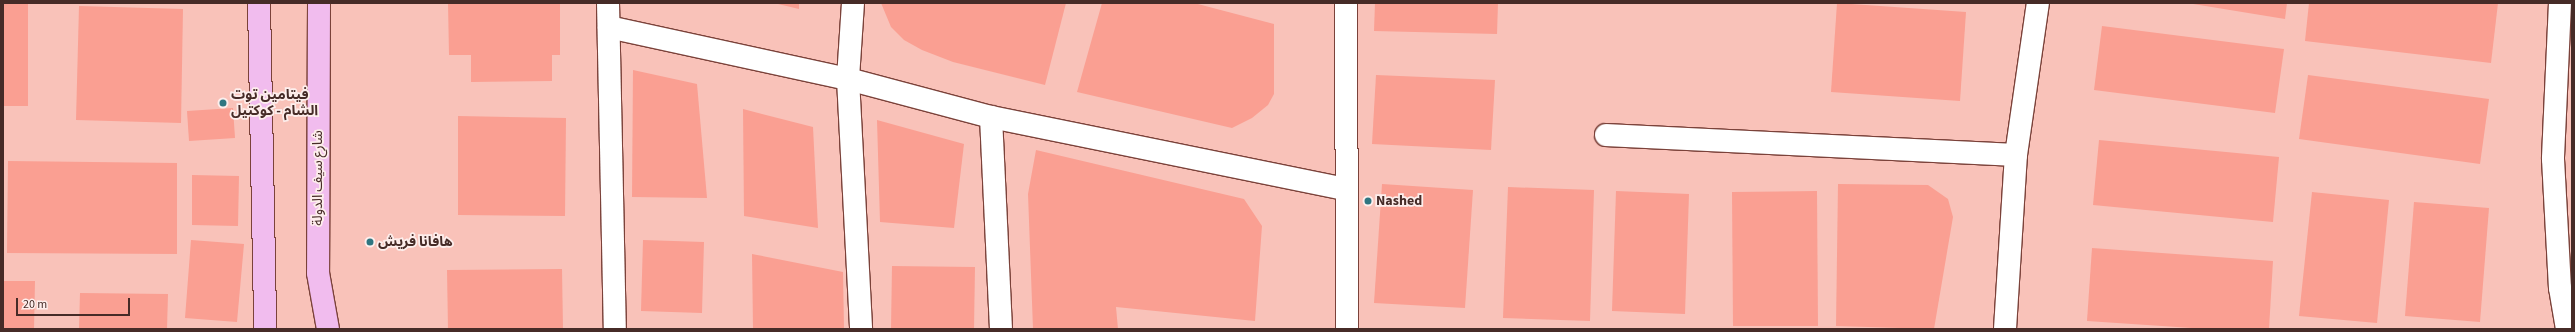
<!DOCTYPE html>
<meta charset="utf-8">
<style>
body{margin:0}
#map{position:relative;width:2575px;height:332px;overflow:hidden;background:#f9c2b9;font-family:"Source Sans 3","Noto Sans Arabic",sans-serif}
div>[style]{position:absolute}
.building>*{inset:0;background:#fa9f92}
.roads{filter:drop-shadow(1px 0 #7b423a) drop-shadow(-1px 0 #7b423a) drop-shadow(0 1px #7b423a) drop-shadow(0 -1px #7b423a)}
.minor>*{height:22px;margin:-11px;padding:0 11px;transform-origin:11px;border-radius:11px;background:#fff}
.tertiary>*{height:22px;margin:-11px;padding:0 11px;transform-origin:11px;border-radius:11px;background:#fff}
.primary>*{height:22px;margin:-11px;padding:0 11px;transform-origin:11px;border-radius:11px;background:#f1bcee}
.dots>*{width:11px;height:11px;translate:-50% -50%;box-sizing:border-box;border:2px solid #fdeeec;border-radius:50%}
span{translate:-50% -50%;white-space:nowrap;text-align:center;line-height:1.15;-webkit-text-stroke:3.5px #fdeeec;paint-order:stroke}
.poi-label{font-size:14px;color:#462b27;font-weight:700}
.left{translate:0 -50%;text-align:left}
.street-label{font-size:14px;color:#462b27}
.frame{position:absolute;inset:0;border:4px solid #462b27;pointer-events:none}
.scale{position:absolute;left:16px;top:298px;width:114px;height:18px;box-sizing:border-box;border:2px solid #462b27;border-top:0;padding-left:5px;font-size:12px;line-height:14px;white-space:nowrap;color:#462b27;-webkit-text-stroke:3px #fdeeec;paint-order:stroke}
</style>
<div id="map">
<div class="building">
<div style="clip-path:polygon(3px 3px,28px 3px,28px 106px,3px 106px)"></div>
<div style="clip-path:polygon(448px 3px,560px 3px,560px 55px,552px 55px,552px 81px,471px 82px,471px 55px,449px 55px)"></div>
<div style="clip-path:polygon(779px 3px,799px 3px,799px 9px,778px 4px)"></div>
<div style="clip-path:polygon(881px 3px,1066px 3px,1045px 85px,953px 62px,922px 50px,904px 40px,891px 27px)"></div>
<div style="clip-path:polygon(1102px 3px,1194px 3px,1274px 24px,1274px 94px,1268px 105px,1252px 118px,1232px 128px,1077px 92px)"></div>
<div style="clip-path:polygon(1375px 3px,1498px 3px,1497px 34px,1374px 31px)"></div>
<div style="clip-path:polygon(1837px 3px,1966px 12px,1960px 101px,1831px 92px)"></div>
<div style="clip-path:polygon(2187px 3px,2287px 3px,2285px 19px)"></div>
<div style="clip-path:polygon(2309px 3px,2498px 3px,2491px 63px,2305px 41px)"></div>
<div style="clip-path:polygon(79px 6px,183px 9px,181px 123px,76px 120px)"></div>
<div style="clip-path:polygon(2102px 26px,2284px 49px,2275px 113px,2094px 90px)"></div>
<div style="clip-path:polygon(633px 70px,697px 84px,707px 198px,632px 197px)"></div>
<div style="clip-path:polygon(1376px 75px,1495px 80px,1491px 150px,1372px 144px)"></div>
<div style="clip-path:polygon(2308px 75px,2489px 99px,2480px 164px,2299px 139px)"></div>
<div style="clip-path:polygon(233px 108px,235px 138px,189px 141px,187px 111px)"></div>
<div style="clip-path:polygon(743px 109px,813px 127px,818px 228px,744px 216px)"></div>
<div style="clip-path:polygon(458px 116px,566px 118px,565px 216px,458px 215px)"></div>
<div style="clip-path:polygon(877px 120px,964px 144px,954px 228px,880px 222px)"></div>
<div style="clip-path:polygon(2099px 140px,2279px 157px,2273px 222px,2093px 205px)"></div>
<div style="clip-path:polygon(1036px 150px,1244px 199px,1262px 226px,1255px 321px,1116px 307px,1118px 329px,1033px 329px,1028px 194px)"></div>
<div style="clip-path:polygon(8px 161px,177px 163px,177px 254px,7px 253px)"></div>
<div style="clip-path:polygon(192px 175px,239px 176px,238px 226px,192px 225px)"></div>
<div style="clip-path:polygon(1382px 184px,1473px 190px,1465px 308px,1374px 303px)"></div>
<div style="clip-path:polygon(1838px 184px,1928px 185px,1948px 199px,1953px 217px,1934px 329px,1836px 326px)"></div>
<div style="clip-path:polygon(1508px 187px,1594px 190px,1590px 321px,1503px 318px)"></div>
<div style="clip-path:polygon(1616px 191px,1689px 194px,1685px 314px,1612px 311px)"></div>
<div style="clip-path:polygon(1817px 191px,1818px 326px,1733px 326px,1732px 192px)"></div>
<div style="clip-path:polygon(2312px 192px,2389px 200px,2377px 323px,2299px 316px)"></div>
<div style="clip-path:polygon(2414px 202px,2489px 208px,2480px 322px,2405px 316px)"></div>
<div style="clip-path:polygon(191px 240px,244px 244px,237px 322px,185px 318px)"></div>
<div style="clip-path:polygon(643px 240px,704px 242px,702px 313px,641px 311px)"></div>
<div style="clip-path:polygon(2092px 248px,2273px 261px,2269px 329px,2207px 329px,2087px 321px)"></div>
<div style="clip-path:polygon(752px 254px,843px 272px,844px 329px,753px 329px)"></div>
<div style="clip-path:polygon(892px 266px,975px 267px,974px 329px,891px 329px)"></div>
<div style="clip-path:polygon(562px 269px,563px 329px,448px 329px,447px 270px)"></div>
<div style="clip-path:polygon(3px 281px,35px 281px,34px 329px,3px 329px)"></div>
<div style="clip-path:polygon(80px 293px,168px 294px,167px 329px,79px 329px)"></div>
</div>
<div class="roads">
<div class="minor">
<div style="left:608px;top:3px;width:326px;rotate:88.8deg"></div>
<div style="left:853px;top:3px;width:76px;rotate:93.8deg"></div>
<div style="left:848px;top:79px;width:250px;rotate:87deg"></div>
<div style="left:2560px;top:3px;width:156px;rotate:92.6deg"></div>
<div style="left:2553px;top:159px;width:129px;rotate:86.9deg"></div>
<div style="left:2560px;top:288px;width:42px;rotate:80.3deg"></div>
<div style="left:609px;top:27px;width:245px;rotate:12.3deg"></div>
<div style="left:848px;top:79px;width:148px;rotate:14.9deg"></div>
<div style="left:991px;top:117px;width:362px;rotate:11.5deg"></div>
<div style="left:991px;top:117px;width:212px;rotate:87.3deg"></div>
<div style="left:1606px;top:135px;width:410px;rotate:2.8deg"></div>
</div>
<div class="tertiary">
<div style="left:1346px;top:3px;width:326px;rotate:89.8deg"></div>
<div style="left:2005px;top:329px;width:174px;rotate:-86.4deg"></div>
<div style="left:2016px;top:155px;width:154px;rotate:-81.8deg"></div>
</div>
<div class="primary">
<div style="left:259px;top:3px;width:326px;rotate:88.9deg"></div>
<div style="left:319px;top:3px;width:270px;rotate:90.2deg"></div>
<div style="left:318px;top:273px;width:57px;rotate:79.9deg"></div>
</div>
</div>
<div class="dots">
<div style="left:223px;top:103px;background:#2f7681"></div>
<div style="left:1368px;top:201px;background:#2f7681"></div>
<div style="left:370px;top:242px;background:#2f7681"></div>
</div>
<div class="poi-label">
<span class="left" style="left:231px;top:103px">فيتامين توت<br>الشام - كوكتيل</span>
<span class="left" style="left:1376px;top:201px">Nashed</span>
<span class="left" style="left:378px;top:242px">هافانا فريش</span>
</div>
<div class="street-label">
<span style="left:318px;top:178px;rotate:-90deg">شارع سيف الدولة</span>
</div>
<div class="frame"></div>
<div class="scale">20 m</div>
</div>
